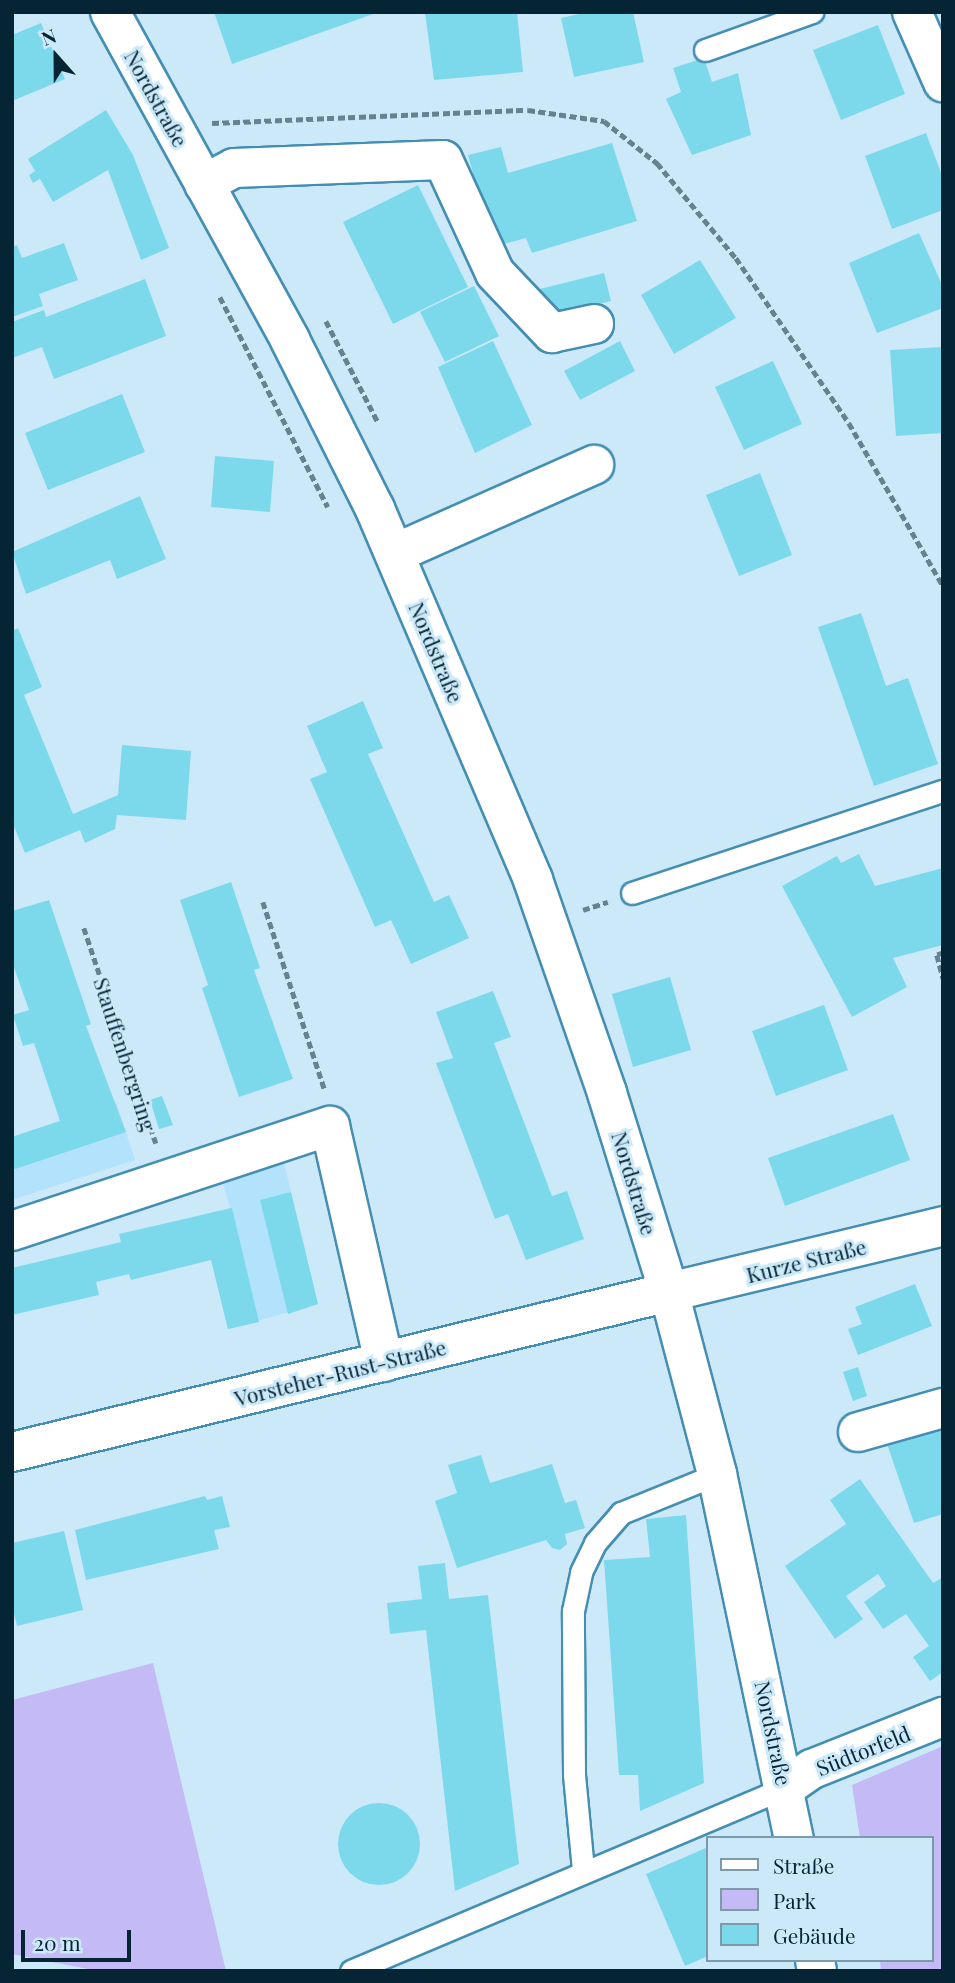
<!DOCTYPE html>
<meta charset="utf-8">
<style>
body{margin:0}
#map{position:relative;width:955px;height:1983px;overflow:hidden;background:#cce9f9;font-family:"Playfair Display",serif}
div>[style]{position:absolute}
.built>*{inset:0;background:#b2e2fc}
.green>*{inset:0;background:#c4baf6}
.building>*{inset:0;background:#7cd9ec}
.round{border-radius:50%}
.path>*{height:4.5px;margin-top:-2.25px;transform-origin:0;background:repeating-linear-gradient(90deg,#648292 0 7px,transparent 0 10.5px)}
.roads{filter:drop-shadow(2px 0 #448eb3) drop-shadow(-2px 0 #448eb3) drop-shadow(0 2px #448eb3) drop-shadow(0 -2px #448eb3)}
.lane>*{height:21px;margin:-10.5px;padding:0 10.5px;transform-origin:10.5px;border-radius:10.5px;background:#fff}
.street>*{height:38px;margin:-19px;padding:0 19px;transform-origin:19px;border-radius:19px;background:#fff}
.secondary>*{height:38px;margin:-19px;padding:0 19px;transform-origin:19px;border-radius:19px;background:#fff}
span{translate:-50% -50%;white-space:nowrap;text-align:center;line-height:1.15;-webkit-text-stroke:6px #cce9f9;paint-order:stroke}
.street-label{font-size:21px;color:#052534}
.frame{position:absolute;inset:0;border:14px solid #052534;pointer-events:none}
.legend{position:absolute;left:706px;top:1836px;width:228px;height:126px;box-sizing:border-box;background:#cce9f9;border:2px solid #7c9baa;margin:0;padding:9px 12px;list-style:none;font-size:21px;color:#052534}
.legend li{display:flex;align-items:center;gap:14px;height:35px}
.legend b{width:35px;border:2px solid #7c9baa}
.north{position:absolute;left:21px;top:21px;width:70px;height:70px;-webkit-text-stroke:5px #cce9f9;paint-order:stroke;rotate:339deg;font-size:19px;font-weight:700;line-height:28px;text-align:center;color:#052534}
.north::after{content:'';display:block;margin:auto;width:24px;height:32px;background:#052534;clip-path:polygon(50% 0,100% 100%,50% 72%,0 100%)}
.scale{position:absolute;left:21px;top:1930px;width:110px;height:32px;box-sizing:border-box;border:4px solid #052534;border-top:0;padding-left:9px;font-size:21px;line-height:24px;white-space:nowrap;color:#052534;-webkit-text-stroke:5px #cce9f9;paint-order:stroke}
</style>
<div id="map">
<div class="built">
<div style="clip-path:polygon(116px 1102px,135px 1160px,12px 1200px,12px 1137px)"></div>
<div style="clip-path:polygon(284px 1163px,318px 1304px,228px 1329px,200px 1215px,230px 1208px,223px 1183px)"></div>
</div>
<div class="green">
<div style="clip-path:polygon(153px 1663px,226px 1971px,98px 1971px,12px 1954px,12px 1700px)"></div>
<div style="clip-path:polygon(943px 1746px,943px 1971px,881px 1971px,880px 1960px,932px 1960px,932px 1838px,860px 1838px,852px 1785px)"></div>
</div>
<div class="building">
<div style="clip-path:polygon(214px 12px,376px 12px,376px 13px,232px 64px)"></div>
<div style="clip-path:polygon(425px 12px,517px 12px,523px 72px,434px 80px)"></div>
<div style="clip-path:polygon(588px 12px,633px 12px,644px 62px,574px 77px,561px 18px)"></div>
<div style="clip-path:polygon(41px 23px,65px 79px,12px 101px,12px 35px)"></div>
<div style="clip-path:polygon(878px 25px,905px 94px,841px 120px,813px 50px)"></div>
<div style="clip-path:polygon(704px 58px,712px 82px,738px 73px,751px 135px,692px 155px,666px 99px,681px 92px,673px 68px)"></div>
<div style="clip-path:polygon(106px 110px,133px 155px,169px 248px,141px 260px,108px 170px,53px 202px,40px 179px,33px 183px,29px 175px,35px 171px,28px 159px)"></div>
<div style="clip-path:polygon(926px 133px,943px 178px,943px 210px,892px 229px,865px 156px)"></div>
<div style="clip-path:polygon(612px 143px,637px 221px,532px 253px,526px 238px,493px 247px,468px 155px,501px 147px,508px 173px)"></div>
<div style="clip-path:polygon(418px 185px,468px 287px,393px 324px,343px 222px)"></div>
<div style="clip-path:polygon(919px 233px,943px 287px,943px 308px,877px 333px,849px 263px)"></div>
<div style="clip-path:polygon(64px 243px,78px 280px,39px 294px,43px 306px,12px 317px,12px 247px,17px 245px,22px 258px)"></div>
<div style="clip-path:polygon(700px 260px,736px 318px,674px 354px,641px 295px)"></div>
<div style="clip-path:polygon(604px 273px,611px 301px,547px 317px,540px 289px)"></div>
<div style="clip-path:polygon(145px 279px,166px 336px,54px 379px,42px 347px,12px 358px,12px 322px,44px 310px,46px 317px)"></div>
<div style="clip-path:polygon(474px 286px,499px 336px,445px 362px,420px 312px)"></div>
<div style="clip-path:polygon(493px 341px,532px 425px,475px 453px,438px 367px)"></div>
<div style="clip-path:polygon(620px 341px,635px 371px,580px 400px,564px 371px)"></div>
<div style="clip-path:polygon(943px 347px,943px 433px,896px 436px,890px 350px)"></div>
<div style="clip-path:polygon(773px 361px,802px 424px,744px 450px,715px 387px)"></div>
<div style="clip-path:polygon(122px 394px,145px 452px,48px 490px,25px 433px)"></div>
<div style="clip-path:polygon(215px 456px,274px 461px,270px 512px,211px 507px)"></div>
<div style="clip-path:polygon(760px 473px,792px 555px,739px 576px,706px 495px)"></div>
<div style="clip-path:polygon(140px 496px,166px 559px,117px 579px,110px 560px,26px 594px,12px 552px)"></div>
<div style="clip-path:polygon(861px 613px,886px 686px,908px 678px,938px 764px,874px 786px,818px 627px)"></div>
<div style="clip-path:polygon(18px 628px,42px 687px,24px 695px,73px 814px,118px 795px,122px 745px,191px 751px,186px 820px,117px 815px,115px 829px,85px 843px,80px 830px,25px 853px,12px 822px,12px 631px)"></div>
<div style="clip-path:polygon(363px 701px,383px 748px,368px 754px,434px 902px,449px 895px,469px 938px,411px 964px,391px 920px,375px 927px,310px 779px,327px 772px,307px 726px)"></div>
<div style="clip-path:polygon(859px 854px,875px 886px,943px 868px,943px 945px,893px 958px,907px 987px,852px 1017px,782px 886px,837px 856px,841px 863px)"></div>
<div style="clip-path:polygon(231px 882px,260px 968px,254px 970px,293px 1079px,239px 1097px,202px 988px,208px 985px,180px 900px)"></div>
<div style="clip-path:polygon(49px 900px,91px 1024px,86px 1026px,126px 1132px,12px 1170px,12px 1137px,60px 1121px,34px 1043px,23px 1046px,13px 1015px,29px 1010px,12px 962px,12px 911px)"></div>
<div style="clip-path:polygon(670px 977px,691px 1050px,633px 1067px,612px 994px)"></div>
<div style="clip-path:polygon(493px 991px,511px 1037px,494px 1043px,552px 1196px,567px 1191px,584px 1239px,526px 1260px,508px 1214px,495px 1219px,436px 1063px,453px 1058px,436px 1012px)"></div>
<div style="clip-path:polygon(824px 1005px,848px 1070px,776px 1096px,752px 1031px)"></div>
<div style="clip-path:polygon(162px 1096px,173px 1125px,159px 1129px,150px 1100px)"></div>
<div style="clip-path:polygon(893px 1114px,910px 1160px,785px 1206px,768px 1158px)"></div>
<div style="clip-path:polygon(291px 1192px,318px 1304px,288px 1314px,260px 1200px)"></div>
<div style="clip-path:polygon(232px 1208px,259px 1322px,228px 1329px,211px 1260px,131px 1280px,129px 1274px,96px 1282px,99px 1295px,12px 1315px,12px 1268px,121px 1242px,119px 1234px)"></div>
<div style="clip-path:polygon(915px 1284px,932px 1326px,858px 1355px,848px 1329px,862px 1324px,855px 1307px)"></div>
<div style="clip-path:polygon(858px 1367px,867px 1396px,853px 1401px,843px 1372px)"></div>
<div style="clip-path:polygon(943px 1426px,943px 1514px,914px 1523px,887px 1444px)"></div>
<div style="clip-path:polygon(481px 1455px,490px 1483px,552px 1464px,565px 1503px,576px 1500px,585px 1528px,565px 1534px,567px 1544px,560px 1550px,552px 1548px,546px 1540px,457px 1568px,435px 1501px,457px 1493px,448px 1465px)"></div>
<div style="clip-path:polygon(860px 1479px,933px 1583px,943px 1577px,943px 1672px,930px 1681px,913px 1657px,929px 1646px,906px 1614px,883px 1629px,864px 1602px,886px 1586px,878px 1574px,846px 1596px,863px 1619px,835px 1639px,785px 1566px,846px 1524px,830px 1500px)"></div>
<div style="clip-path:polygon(205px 1496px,207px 1500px,222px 1496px,230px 1527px,214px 1530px,219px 1549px,86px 1580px,75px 1530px)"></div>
<div style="clip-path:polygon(686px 1515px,704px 1783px,640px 1811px,638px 1775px,619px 1775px,604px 1560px,650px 1557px,646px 1519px)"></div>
<div style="clip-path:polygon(64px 1531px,83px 1610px,17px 1626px,12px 1605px,12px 1543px)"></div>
<div style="clip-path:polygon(445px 1563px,449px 1599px,488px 1595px,519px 1864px,455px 1891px,426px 1630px,390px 1634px,387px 1603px,422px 1599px,418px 1566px)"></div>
<div class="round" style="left:338px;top:1803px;width:82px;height:82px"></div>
<div style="clip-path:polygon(708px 1847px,708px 1956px,685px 1966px,646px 1874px)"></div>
</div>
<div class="path">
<div style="left:212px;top:123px;width:316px;rotate:-2.4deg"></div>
<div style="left:528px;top:110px;width:77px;rotate:8.2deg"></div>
<div style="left:604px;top:121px;width:68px;rotate:38.4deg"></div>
<div style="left:657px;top:163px;width:124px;rotate:50.3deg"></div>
<div style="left:736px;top:258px;width:200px;rotate:55.6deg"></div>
<div style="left:849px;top:423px;width:188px;rotate:60deg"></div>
<div style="left:220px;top:297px;width:236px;rotate:62.8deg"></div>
<div style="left:326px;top:321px;width:114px;rotate:62.8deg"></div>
<div style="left:263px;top:902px;width:199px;rotate:71.8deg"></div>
<div style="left:583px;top:910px;width:26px;rotate:-18deg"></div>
<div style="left:84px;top:928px;width:227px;rotate:71.5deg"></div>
<div style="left:943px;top:953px;width:6px;rotate:162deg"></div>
<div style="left:937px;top:955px;width:24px;rotate:75deg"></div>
</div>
<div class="roads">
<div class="lane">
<div style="left:705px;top:50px;width:114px;rotate:-19.6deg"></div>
<div style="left:632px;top:893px;width:327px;rotate:-18.2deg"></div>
<div style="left:583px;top:1870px;width:96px;rotate:-95.4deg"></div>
<div style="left:574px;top:1774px;width:163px;rotate:-90.4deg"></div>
<div style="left:573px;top:1611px;width:40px;rotate:-78deg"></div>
<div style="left:581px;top:1572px;width:32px;rotate:-64deg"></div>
<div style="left:595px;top:1543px;width:40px;rotate:-49deg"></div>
<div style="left:621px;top:1513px;width:104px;rotate:-22.1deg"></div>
<div style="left:351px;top:1971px;width:472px;rotate:-22.9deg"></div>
</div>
<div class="street">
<div style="left:912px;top:12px;width:77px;rotate:66.1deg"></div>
<div style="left:204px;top:184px;width:34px;rotate:-28deg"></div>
<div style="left:234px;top:168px;width:209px;rotate:-2.2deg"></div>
<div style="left:443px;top:160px;width:124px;rotate:65.3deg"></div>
<div style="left:495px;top:273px;width:83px;rotate:46.5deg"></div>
<div style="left:552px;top:333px;width:43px;rotate:-12.1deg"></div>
<div style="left:396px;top:553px;width:217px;rotate:-24deg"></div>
<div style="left:12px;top:1231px;width:335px;rotate:-18.3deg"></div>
<div style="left:330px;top:1126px;width:242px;rotate:77.1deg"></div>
<div style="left:858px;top:1432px;width:88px;rotate:-15.8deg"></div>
<div style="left:12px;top:1452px;width:676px;rotate:-13.69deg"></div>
<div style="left:786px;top:1787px;width:32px;rotate:-35deg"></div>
<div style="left:812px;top:1769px;width:141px;rotate:-21.7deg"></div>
</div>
<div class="secondary">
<div style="left:110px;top:12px;width:374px;rotate:61.2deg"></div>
<div style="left:290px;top:340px;width:189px;rotate:63.3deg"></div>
<div style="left:375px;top:509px;width:403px;rotate:66.9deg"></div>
<div style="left:533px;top:880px;width:225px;rotate:70.8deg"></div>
<div style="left:607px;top:1093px;width:208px;rotate:72.7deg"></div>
<div style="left:669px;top:1292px;width:188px;rotate:75.2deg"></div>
<div style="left:717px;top:1474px;width:372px;rotate:78.1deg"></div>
<div style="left:669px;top:1292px;width:282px;rotate:-13.5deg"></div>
<div style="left:815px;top:1960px;width:11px;rotate:80deg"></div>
</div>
</div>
<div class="street-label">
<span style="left:157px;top:98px;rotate:61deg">Nordstraße</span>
<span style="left:437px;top:652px;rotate:67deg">Nordstraße</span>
<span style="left:126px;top:1054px;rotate:72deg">Stauffenbergring</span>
<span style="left:635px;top:1183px;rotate:73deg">Nordstraße</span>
<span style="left:806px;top:1260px;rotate:-14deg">Kurze Straße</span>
<span style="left:340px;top:1372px;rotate:-14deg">Vorsteher-Rust-Straße</span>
<span style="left:774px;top:1733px;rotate:78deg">Nordstraße</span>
<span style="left:863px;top:1750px;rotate:-22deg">Südtorfeld</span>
</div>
<div class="frame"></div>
<ul class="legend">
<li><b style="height:9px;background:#fff"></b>Straße</li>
<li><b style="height:19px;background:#c4baf6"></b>Park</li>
<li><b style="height:19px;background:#7cd9ec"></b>Gebäude</li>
</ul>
<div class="north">N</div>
<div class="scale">20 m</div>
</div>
